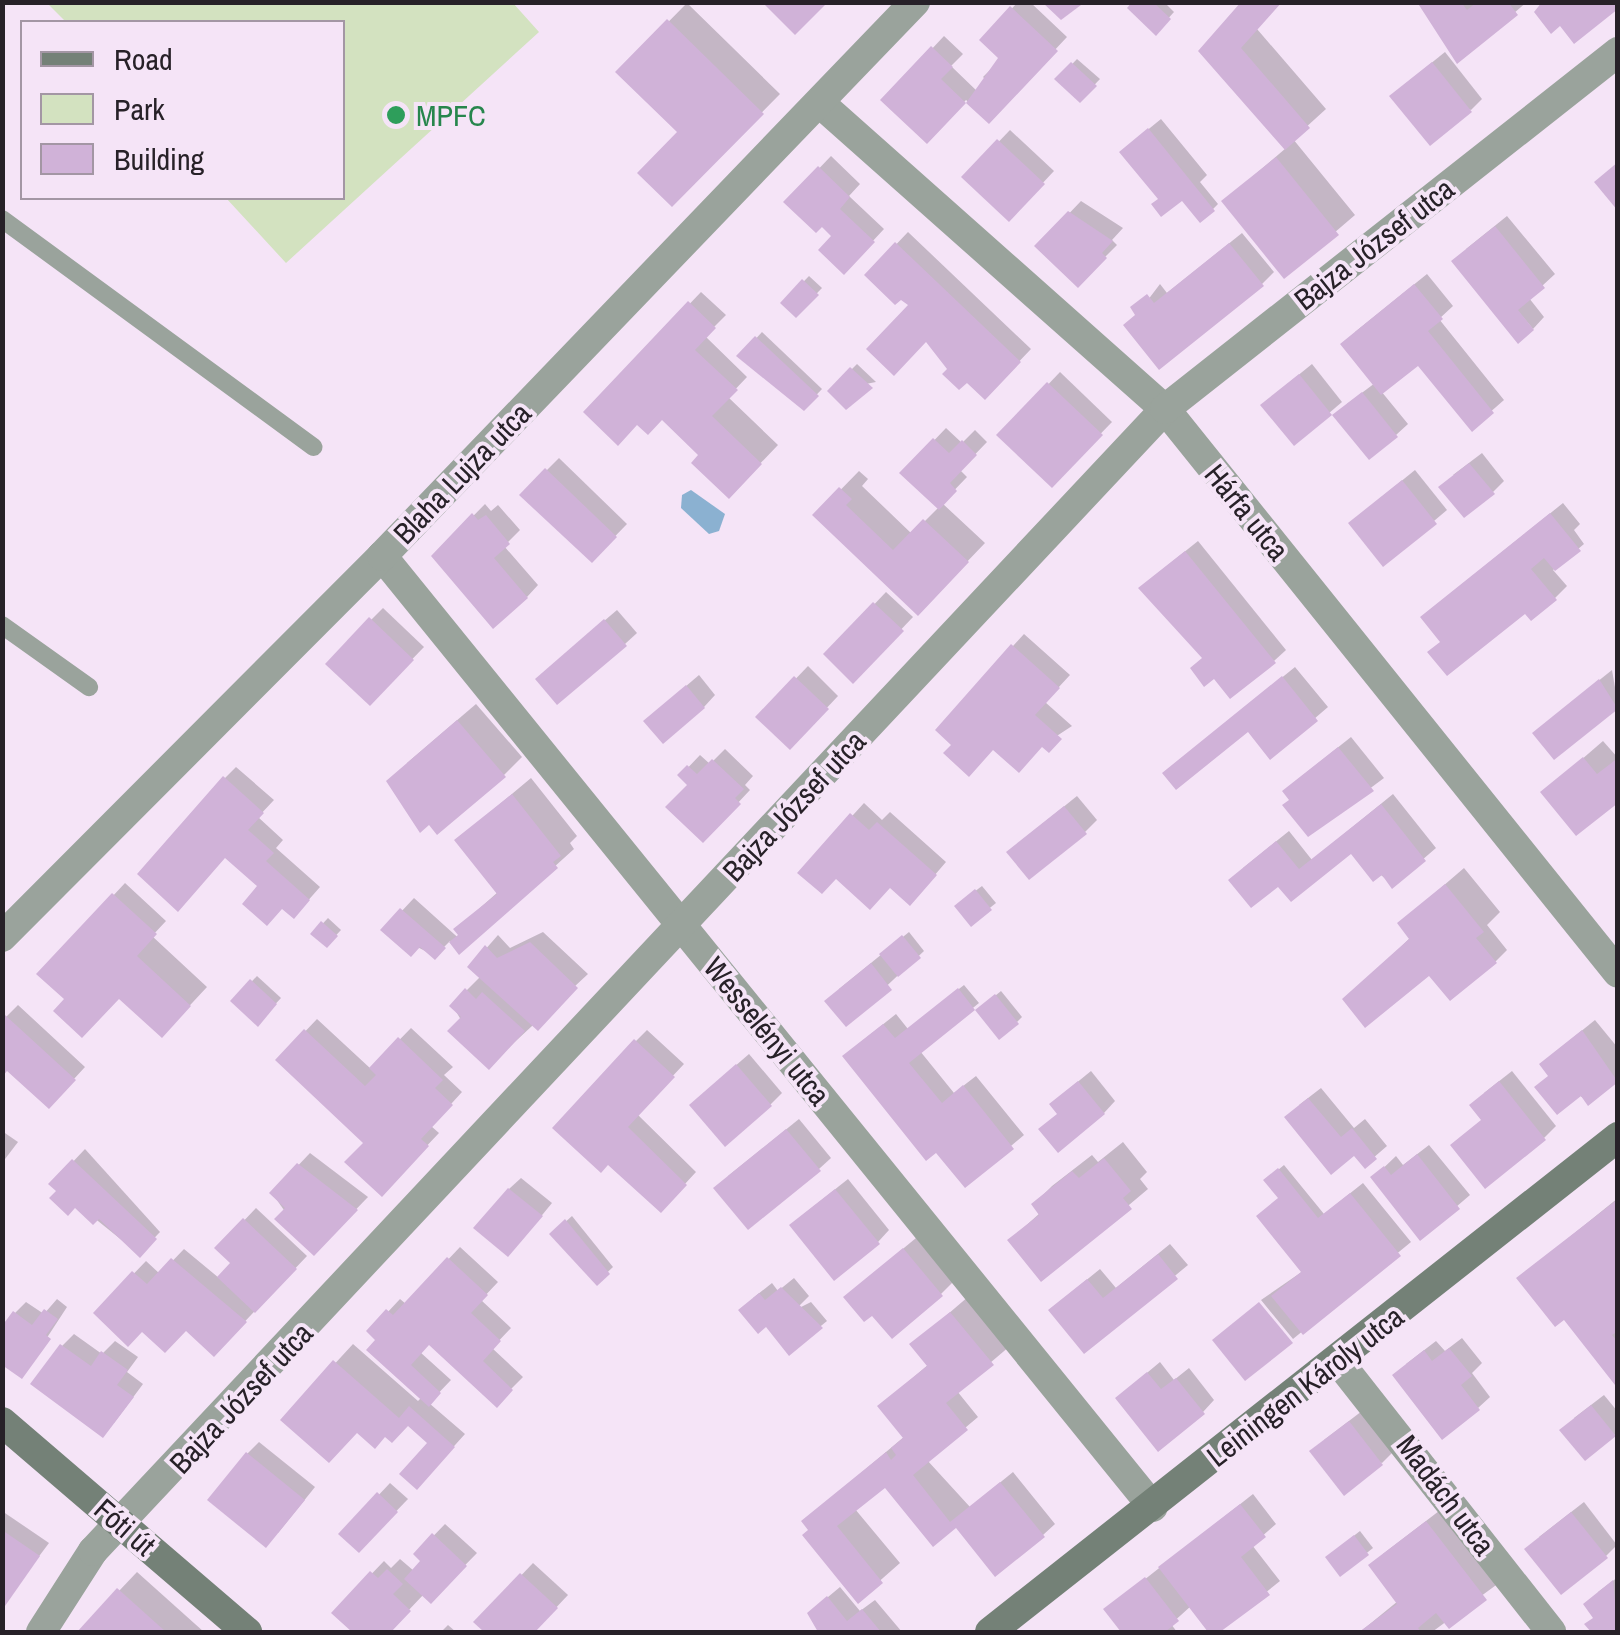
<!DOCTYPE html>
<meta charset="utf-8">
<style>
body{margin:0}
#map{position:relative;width:1620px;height:1635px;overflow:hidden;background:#f5e4f7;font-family:"Archivo Narrow",sans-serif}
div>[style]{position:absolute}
.green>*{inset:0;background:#d3e2c0}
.water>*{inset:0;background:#8bb1d1}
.shadow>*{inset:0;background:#0003}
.building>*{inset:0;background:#d0b2d8}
.lane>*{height:18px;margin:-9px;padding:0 9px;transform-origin:9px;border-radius:9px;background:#9aa39c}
.street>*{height:30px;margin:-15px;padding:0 15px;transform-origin:15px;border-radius:15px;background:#9aa39c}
.secondary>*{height:30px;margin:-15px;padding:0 15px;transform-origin:15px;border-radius:15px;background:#748177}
.dots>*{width:28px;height:28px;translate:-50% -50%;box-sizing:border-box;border:5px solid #f5e4f7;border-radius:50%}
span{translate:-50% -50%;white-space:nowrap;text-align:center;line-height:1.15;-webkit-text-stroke:8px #f5e4f7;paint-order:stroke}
.leisure-label{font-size:30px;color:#27864d}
.left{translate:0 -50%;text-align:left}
.street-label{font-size:30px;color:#272128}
.frame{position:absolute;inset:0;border:5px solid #272128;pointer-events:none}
.legend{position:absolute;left:20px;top:20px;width:325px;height:180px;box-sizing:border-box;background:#f5e4f7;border:2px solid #a396a4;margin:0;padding:12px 18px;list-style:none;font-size:30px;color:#272128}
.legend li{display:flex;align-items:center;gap:20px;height:50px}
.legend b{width:50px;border:2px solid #a396a4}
</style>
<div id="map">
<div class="green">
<div style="clip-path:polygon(47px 3px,513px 3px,539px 32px,286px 263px,226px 198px,342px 198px,342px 22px,66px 22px)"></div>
</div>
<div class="water">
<div style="clip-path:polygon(691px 490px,725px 514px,719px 531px,709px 534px,681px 508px,682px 495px)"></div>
</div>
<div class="shadow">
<div style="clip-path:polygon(1018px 2px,1030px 2px,1067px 37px,989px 120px,966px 100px,927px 141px,884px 100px,944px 36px,963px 54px,951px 66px,979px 93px,989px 83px,983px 77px,1002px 58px,982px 40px)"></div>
<div style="clip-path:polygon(1136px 2px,1164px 2px,1174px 12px,1156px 32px)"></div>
<div style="clip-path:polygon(1420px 2px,1527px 2px,1458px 61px)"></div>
<div style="clip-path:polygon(687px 3px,780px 94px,672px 204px,681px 132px,619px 72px)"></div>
<div style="clip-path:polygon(1257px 29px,1326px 109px,1293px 139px,1355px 215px,1285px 275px,1224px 201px,1286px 148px,1202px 51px)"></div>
<div style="clip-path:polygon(1445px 52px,1482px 99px,1471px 110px,1404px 85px)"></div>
<div style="clip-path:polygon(1077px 59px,1100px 79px,1080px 100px,1058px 79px)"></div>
<div style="clip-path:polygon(1161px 119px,1207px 175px,1200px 182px,1218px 204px,1213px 209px,1182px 197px,1160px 198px,1134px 141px)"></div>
<div style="clip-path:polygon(1010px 130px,1054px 171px,1009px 219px,965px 177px)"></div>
<div style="clip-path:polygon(831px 156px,860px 184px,849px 196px,884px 229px,844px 272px,835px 236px,787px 202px)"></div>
<div style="clip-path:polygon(1081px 201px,1123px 228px,1112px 240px,1117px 245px,1078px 284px,1038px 246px)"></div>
<div style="clip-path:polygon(1507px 216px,1555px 274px,1529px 298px,1544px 317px,1533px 329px,1466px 249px)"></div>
<div style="clip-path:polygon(908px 232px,1031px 349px,985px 397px,950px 369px,911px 305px,867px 275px)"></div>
<div style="clip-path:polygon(1242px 233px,1274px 272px,1262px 284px,1138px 313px,1160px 284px,1167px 293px)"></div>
<div style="clip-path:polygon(1427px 274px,1453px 306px,1439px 319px,1504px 400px,1472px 428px,1418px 362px,1381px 391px,1408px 424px,1396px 435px,1347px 404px,1375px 383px,1355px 332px)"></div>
<div style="clip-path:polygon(809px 276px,822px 288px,796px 315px,783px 303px)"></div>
<div style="clip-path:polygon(701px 292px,726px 315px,705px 336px,747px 377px,728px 397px,778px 445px,729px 496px,702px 455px,663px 417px,638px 422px,586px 412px)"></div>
<div style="clip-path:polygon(762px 332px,822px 389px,804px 408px,740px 356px)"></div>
<div style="clip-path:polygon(857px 364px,876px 382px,830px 391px)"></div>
<div style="clip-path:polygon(1312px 364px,1342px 402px,1294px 443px,1275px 394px)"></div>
<div style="clip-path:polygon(1060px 372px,1112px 422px,1052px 484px,1000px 435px)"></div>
<div style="clip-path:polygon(946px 428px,962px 443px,975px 430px,987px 442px,960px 470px,967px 477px,942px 503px,985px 543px,918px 613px,816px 515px,859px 471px,868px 479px,862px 486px,912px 534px,939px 507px,903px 473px)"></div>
<div style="clip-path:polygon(1482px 453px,1504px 481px,1493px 492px,1453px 475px)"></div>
<div style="clip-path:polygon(559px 458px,627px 524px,592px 560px,523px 494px)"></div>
<div style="clip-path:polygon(1415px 470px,1447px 510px,1384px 563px,1363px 512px)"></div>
<div style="clip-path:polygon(1563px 503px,1580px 524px,1574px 530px,1584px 544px,1553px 570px,1567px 586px,1555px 598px,1442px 641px,1435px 606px)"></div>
<div style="clip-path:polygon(485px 504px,491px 511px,498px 505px,520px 530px,504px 546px,538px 585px,527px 597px,434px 556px)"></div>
<div style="clip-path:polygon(1198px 541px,1286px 650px,1274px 661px,1153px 577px)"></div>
<div style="clip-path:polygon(886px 592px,913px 617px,853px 680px,827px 654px)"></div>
<div style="clip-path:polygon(383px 608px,424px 647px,370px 703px,328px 663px)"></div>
<div style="clip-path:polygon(617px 610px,637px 633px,625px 644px,550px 667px)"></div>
<div style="clip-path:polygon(1024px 634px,1070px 675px,1045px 702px,1072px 726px,1043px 745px,993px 747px,1013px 646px)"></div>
<div style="clip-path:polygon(808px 666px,838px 696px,790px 747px,759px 717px)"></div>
<div style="clip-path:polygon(1295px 667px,1328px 707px,1271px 756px,1248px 728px,1177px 762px)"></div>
<div style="clip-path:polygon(1612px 670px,1618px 705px,1554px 756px,1547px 722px)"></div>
<div style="clip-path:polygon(699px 675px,715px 695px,704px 707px,658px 710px)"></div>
<div style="clip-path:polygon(476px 704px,522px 757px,504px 775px,407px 763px)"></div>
<div style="clip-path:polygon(1351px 737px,1384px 778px,1309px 834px,1297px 780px)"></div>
<div style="clip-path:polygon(1603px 741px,1618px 758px,1618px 800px,1544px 792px)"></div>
<div style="clip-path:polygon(725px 749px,753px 776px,745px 785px,750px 790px,703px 840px,691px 785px,681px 775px,700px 755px,710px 764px)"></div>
<div style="clip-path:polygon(236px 767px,274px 800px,258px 817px,283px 840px,276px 848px,320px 887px,305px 904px,260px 886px,226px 856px,225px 778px)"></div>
<div style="clip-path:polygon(531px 778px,577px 836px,570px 843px,574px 849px,460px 952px,450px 941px,435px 956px,384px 930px,414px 898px,464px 943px,456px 929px,498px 892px,457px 840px)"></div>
<div style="clip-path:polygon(1393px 794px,1436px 848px,1393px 885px,1352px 851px,1278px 883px,1243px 868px,1289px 831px,1312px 860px)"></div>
<div style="clip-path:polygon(1077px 796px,1097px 820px,1085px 832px,1021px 841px)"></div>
<div style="clip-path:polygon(864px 803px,882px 820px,890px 812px,946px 862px,921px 891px,801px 872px)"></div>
<div style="clip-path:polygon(1464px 868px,1500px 912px,1487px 925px,1507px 950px,1495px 962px,1369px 978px,1411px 937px,1400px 923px)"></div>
<div style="clip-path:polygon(125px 883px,166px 921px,152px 936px,207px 987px,179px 1017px,40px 974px)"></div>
<div style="clip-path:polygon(982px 886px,996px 903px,971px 923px,962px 901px)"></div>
<div style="clip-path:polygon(328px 918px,341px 930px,327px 945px,314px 933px)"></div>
<div style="clip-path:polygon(543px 932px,588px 974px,489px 1066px,452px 1005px,481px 976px,470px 967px,498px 935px,510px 948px)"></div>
<div style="clip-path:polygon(909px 932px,924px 951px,846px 1024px,839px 989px)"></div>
<div style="clip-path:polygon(257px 976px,281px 998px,258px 1023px,233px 1001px)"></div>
<div style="clip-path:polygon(964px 985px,979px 1003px,920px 1051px,954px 1093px,976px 1076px,1024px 1135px,965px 1185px,857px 1045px,896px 1014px,908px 1029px)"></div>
<div style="clip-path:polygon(1001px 991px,1022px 1017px,1017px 1022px,984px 1005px)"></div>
<div style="clip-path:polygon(18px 1005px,85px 1067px,49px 1106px,8px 1068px,2px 1073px,2px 1021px)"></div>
<div style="clip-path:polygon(317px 1019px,371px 1069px,411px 1028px,453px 1067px,444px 1075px,462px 1092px,431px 1126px,439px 1133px,382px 1193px,366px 1142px,278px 1060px)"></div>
<div style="clip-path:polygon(1595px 1020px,1618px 1048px,1618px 1079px,1589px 1102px,1550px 1075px,1554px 1053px)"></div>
<div style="clip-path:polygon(647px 1030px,684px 1064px,637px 1114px,696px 1172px,672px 1198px,608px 1162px,636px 1041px)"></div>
<div style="clip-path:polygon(749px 1054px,782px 1093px,770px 1105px,704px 1093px)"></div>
<div style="clip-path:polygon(1091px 1071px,1115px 1101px,1104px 1113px,1059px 1113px,1064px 1093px)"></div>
<div style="clip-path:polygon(1512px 1071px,1556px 1126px,1544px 1138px,1484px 1118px,1484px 1093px)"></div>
<div style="clip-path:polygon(1321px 1088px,1354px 1128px,1365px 1119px,1387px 1146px,1365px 1165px,1299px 1105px)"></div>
<div style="clip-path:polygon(799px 1119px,831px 1158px,819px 1169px,728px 1176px)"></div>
<div style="clip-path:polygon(2px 1131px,18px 1142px,2px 1163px)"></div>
<div style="clip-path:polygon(1123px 1142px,1147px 1172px,1140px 1179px,1148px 1189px,1041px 1279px,1010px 1240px,1040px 1213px,1034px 1204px,1052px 1186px,1092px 1155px,1098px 1162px)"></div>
<div style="clip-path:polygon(1429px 1145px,1470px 1195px,1421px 1237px,1373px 1178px,1396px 1156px,1403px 1165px)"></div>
<div style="clip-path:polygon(85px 1149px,160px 1232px,139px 1254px,52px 1184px)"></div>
<div style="clip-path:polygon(310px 1153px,368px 1197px,314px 1253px,272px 1193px)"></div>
<div style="clip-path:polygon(1284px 1165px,1324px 1214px,1363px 1183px,1411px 1242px,1293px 1339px,1261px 1300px,1303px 1271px,1272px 1175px)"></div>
<div style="clip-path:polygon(521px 1178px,552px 1203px,520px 1242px,509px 1189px)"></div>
<div style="clip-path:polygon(848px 1179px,889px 1230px,878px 1242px,804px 1214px)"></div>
<div style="clip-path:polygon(1618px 1198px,1618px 1380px,1616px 1382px,1565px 1317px,1519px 1278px)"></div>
<div style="clip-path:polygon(256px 1208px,307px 1256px,214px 1354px,186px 1328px,142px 1328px,96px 1313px,146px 1261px,160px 1274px,184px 1249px,219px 1278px,233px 1263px,218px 1248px)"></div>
<div style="clip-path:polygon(572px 1216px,613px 1267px,597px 1282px,552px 1234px)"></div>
<div style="clip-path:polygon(916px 1238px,953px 1282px,941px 1294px,873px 1312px,858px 1286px)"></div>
<div style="clip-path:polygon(1170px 1244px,1188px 1265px,1084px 1351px,1063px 1299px,1100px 1269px,1116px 1288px)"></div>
<div style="clip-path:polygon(460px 1247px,498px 1282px,481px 1300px,511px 1328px,492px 1348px,523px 1377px,496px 1404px,429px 1342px,420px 1352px,451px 1380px,429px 1403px,465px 1434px,428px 1475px,431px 1443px,409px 1423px,386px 1434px,283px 1420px,353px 1344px,418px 1401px,422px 1397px,370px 1331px,400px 1299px,406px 1304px)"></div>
<div style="clip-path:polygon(794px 1278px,809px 1296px,795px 1310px,811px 1302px,827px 1321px,789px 1352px,753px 1298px,772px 1283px,778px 1291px)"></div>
<div style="clip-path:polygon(969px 1296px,1010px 1346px,957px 1391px,978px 1417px,927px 1460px,970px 1507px,1013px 1472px,1055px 1524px,1043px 1535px,956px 1524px,933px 1543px,885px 1484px,855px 1509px,900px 1563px,858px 1600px,804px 1521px,905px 1436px,880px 1406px,929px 1364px,913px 1344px)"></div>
<div style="clip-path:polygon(57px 1299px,67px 1307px,22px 1376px,15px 1313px,26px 1302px,44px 1314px)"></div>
<div style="clip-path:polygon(74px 1334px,102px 1354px,115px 1341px,138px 1357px,127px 1372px,143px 1384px,114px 1423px,62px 1346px)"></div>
<div style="clip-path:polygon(1462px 1338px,1482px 1363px,1472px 1373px,1490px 1397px,1478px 1408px,1406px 1364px,1436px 1341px,1445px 1351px)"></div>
<div style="clip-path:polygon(1160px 1362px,1174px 1380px,1189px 1368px,1214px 1400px,1203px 1412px,1130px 1387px)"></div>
<div style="clip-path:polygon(1604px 1395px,1618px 1412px,1618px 1432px,1585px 1458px,1574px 1418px)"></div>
<div style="clip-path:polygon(1362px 1411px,1393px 1452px,1382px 1463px,1324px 1440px)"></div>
<div style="clip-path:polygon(259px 1442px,315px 1487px,278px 1533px,247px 1454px)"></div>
<div style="clip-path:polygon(390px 1483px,408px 1499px,359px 1550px,342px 1534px)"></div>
<div style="clip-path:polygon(1253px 1494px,1276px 1524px,1252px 1545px,1280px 1581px,1216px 1632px,1191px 1606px,1171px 1624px,1177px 1632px,1124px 1632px,1106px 1610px)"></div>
<div style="clip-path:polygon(1584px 1502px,1617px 1545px,1606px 1556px,1539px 1537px)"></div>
<div style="clip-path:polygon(2px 1511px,49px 1543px,4px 1603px,2px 1602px)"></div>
<div style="clip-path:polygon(1439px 1511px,1503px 1580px,1432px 1632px,1360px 1632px,1398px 1601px,1383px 1554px)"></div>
<div style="clip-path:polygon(445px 1524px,477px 1553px,431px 1600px,424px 1594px,388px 1632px,356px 1632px,334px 1613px,384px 1561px,391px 1568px,400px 1559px,414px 1571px,424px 1561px,416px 1554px)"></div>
<div style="clip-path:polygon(1360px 1531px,1373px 1548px,1340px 1574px,1333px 1552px)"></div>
<div style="clip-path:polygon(533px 1563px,568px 1595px,533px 1632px,488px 1632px,477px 1622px)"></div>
<div style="clip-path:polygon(137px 1572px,204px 1632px,80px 1632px)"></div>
<div style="clip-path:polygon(1618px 1577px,1618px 1632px,1594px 1632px,1588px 1624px,1595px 1617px,1598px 1592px)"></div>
<div style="clip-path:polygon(840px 1587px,860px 1611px,875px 1600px,902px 1632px,821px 1632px,822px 1602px)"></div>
<div style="clip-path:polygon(448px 1625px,456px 1632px,441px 1632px)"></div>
</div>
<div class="building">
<div style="clip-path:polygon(762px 2px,828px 2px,795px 35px)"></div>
<div style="clip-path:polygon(1042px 2px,1085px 2px,1061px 20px)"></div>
<div style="clip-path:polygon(1132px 2px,1153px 2px,1171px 19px,1156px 36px,1127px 8px)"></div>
<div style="clip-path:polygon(1241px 2px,1282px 2px,1241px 48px,1310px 128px,1285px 150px,1198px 51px)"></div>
<div style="clip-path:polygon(1417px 2px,1461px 2px,1467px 10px,1477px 2px,1508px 2px,1518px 15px,1457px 64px)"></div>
<div style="clip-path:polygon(1542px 2px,1618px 2px,1618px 9px,1574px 44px,1560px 26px,1551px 34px,1534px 12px)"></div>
<div style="clip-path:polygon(1010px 6px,1058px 51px,989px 124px,966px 103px,927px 144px,880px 100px,931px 46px,953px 67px,941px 79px,966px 103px,998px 58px,979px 40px)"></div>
<div style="clip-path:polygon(667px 19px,764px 114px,672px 207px,637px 173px,677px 132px,615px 72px)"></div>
<div style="clip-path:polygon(1071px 62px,1097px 86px,1080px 103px,1054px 79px)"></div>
<div style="clip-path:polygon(1432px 62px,1472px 112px,1430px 146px,1389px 96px)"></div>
<div style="clip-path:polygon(1148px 128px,1215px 211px,1200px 223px,1182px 201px,1161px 217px,1151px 204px,1158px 199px,1119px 152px)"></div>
<div style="clip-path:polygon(997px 139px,1045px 184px,1009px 222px,961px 177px)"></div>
<div style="clip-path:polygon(1276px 157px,1339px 235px,1284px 279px,1221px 201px)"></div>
<div style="clip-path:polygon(1618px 162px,1618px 211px,1594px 182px)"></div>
<div style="clip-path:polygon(818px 166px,850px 197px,840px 209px,875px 242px,844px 275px,818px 250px,831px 236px,822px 227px,816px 233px,783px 202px)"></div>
<div style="clip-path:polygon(1068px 211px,1113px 241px,1102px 253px,1107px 258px,1078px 288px,1034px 246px)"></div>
<div style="clip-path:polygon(1495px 226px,1545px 288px,1518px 310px,1534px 330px,1518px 344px,1451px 261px)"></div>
<div style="clip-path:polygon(895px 242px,1021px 362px,985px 400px,967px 383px,959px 390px,942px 374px,947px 369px,926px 342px,894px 376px,866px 349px,908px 305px,901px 300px,895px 305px,864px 275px)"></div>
<div style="clip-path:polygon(1229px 243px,1264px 286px,1159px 370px,1123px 325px,1135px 315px,1130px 307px,1147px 294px,1154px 303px)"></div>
<div style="clip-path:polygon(802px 279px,819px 295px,796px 318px,780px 303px)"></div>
<div style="clip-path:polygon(1414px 284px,1443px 319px,1428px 331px,1494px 413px,1472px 432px,1418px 366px,1381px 395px,1340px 344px)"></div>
<div style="clip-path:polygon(688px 301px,716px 328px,695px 350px,738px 390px,712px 416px,762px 464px,729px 499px,691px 463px,698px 455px,662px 420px,648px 435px,637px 425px,618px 446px,583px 412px)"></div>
<div style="clip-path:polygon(755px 336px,819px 396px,804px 411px,736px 356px)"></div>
<div style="clip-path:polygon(850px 367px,873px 388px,846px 410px,827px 391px)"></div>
<div style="clip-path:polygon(1299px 374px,1332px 415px,1294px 446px,1260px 405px)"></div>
<div style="clip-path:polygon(1047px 382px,1103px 435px,1052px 488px,996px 435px)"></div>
<div style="clip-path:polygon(1362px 392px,1398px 437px,1369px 460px,1332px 415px)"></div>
<div style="clip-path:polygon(933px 438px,949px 453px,962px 440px,977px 455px,950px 483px,957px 491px,939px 510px,899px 473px)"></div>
<div style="clip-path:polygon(1469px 463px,1495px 494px,1464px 518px,1438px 487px)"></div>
<div style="clip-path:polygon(545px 468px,617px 537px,592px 563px,519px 495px)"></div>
<div style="clip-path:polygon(1402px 480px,1437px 524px,1383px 567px,1348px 523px)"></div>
<div style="clip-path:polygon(839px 487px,852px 499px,846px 505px,893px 550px,923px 519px,969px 562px,918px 616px,812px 515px)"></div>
<div style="clip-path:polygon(472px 513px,478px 520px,486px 515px,510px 544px,494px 558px,528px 598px,493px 629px,431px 556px)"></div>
<div style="clip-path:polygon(1550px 513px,1581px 551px,1555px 571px,1544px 558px,1531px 569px,1557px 600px,1531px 621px,1525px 614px,1447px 676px,1427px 652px,1440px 642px,1420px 617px)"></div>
<div style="clip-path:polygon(1185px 551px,1276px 663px,1230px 699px,1214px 679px,1204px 687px,1190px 668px,1202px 658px,1138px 588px)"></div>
<div style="clip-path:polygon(873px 602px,904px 631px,853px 684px,823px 654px)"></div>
<div style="clip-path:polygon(369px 617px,414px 660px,370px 706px,325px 664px)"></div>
<div style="clip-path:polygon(604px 619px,627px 646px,557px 705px,535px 679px)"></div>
<div style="clip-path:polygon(1011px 644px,1060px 688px,1035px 715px,1062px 739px,1049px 753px,1042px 747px,1019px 773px,993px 750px,969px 777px,943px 753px,951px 745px,935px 730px)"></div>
<div style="clip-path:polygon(794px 676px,829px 709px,790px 750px,755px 717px)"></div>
<div style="clip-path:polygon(1282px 676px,1318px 721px,1270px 760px,1248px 732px,1176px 790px,1162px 773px)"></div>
<div style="clip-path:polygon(1599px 679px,1618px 709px,1554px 760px,1532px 733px)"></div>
<div style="clip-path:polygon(686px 685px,705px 708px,663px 744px,643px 721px)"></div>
<div style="clip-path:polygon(457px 720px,506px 777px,437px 835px,429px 825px,420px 833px,386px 781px)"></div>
<div style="clip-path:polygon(1338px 747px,1374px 791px,1308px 837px,1282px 805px,1289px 800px,1282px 791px)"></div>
<div style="clip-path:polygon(1583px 757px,1597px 774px,1618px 758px,1618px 803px,1576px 836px,1540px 792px)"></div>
<div style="clip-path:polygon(712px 759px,744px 789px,735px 798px,741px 804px,703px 843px,665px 807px,687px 785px,677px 775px,687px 765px,697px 774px)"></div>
<div style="clip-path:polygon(223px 776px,264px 813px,248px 830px,274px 853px,266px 861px,310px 900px,294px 919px,282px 909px,267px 926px,242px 904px,257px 886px,225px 858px,178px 912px,137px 874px)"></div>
<div style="clip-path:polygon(512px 794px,561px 856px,553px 862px,558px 868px,459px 955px,449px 942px,458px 935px,453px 929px,497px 894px,454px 840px)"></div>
<div style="clip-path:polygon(1381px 804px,1426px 861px,1392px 889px,1382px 875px,1373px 882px,1351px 854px,1291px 902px,1278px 887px,1251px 908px,1228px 880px,1276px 841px,1299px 869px)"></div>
<div style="clip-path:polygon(1064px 806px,1087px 834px,1029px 880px,1006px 852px)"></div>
<div style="clip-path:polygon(850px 813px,869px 830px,877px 822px,937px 875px,910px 906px,890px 888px,870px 910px,836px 879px,822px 894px,797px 873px)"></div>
<div style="clip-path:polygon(1445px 884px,1484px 932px,1476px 938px,1497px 963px,1450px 1001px,1429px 976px,1365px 1028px,1342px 999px,1409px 939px,1397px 923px)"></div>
<div style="clip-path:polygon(975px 889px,992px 910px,971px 927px,954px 906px)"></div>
<div style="clip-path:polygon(112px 893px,157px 934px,137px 956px,191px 1006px,162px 1038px,119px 999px,82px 1038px,53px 1011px,64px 999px,36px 974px)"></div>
<div style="clip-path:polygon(400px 908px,446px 948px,435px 960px,420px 947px,411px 957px,380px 930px)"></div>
<div style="clip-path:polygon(321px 921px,338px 936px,327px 948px,310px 934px)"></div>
<div style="clip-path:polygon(902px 935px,921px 958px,898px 977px,879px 954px)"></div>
<div style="clip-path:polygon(530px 942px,578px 988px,538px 1031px,467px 967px,485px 945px,497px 958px)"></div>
<div style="clip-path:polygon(871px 963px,892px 990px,846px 1027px,824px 1001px)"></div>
<div style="clip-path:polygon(250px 979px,277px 1004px,258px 1027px,230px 1001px)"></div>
<div style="clip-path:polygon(465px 988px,476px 999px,482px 992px,525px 1031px,489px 1070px,447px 1031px,461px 1017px,449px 1006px)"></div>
<div style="clip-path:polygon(958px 988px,975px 1010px,909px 1063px,942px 1103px,963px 1085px,1014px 1149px,965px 1188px,936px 1153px,926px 1161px,842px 1056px,883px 1024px,895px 1038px)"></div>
<div style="clip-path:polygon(995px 994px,1019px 1024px,999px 1040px,975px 1010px)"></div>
<div style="clip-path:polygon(5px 1015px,76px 1080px,49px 1109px,7px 1071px,2px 1077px)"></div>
<div style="clip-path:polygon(304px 1029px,365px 1086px,376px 1075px,369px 1068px,398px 1037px,443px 1080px,435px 1088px,453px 1105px,421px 1139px,429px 1146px,382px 1197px,344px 1162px,363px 1143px,275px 1060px)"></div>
<div style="clip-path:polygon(1582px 1030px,1618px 1082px,1588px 1106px,1581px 1096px,1557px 1115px,1534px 1087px,1548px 1076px,1539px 1064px)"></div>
<div style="clip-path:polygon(634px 1039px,675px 1077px,628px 1127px,687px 1185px,661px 1213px,608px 1165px,601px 1173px,552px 1128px)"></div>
<div style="clip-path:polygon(736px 1064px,772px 1106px,725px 1147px,689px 1105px)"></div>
<div style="clip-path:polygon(1078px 1081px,1105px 1114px,1058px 1153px,1038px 1129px,1057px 1114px,1049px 1104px)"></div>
<div style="clip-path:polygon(1499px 1081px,1546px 1140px,1485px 1189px,1450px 1145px,1481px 1120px,1469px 1105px)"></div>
<div style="clip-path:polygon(1308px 1098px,1341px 1137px,1352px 1128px,1377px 1159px,1365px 1169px,1354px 1156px,1331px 1175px,1284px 1117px)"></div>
<div style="clip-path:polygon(786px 1129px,821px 1171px,748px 1230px,713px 1188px)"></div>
<div style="clip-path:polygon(1417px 1154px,1460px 1209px,1420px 1241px,1370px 1177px,1384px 1166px,1391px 1175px)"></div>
<div style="clip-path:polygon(1104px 1158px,1131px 1191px,1123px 1198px,1132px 1209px,1041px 1282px,1007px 1240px,1039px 1215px,1031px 1204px,1072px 1171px,1079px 1178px)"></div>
<div style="clip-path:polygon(72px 1159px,157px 1239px,140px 1258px,99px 1219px,93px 1225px,75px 1208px,68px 1216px,49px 1198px,56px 1191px,48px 1184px)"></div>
<div style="clip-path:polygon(297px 1163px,358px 1210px,314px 1256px,274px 1219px,285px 1208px,269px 1193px)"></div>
<div style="clip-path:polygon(1278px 1168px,1318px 1218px,1350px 1193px,1401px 1256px,1303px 1335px,1271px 1296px,1301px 1272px,1256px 1216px,1278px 1198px,1263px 1180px)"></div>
<div style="clip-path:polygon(508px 1188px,543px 1216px,508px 1257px,473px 1228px)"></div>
<div style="clip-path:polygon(835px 1189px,880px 1244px,834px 1281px,789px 1225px)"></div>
<div style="clip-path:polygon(1618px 1199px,1618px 1331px,1612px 1335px,1618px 1342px,1615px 1385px,1564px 1320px,1555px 1327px,1516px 1278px)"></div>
<div style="clip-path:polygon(243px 1218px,297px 1269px,255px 1313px,217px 1277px,230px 1263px,214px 1248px)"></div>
<div style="clip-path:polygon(565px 1219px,610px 1274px,597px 1286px,549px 1234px)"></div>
<div style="clip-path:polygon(903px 1248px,943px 1296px,892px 1339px,872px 1316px,864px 1322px,843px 1297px)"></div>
<div style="clip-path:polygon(1158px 1254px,1178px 1279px,1084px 1354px,1048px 1310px,1087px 1279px,1103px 1298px)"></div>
<div style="clip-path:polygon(447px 1257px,488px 1295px,471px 1313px,501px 1341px,483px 1361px,513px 1390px,497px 1408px,429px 1345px,411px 1365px,441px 1393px,429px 1407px,366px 1350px,375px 1340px,366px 1331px,386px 1309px,393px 1315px)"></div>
<div style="clip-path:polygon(171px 1258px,247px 1322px,214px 1357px,186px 1331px,165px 1353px,142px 1332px,128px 1347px,93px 1313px,132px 1271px,147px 1284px)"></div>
<div style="clip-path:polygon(781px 1287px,823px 1328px,789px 1356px,766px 1327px,758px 1334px,738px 1310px,759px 1293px,765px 1300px)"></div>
<div style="clip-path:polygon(1259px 1302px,1293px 1343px,1245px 1381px,1212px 1340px)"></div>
<div style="clip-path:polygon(44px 1309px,58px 1319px,46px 1335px,51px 1339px,22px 1379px,2px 1365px,2px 1326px,13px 1311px,32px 1325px)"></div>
<div style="clip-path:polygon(950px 1312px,994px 1365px,946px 1403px,968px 1430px,913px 1475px,950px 1522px,1000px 1482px,1045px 1537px,995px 1577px,956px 1528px,933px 1547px,885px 1488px,837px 1526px,883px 1583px,858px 1604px,802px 1535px,808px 1530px,801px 1521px,886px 1452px,891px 1460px,896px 1455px,891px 1448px,903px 1438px,877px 1406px,927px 1366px,909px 1344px)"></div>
<div style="clip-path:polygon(60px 1344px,91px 1366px,101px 1351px,128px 1370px,117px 1385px,134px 1397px,103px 1438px,30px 1384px)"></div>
<div style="clip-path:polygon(1449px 1348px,1472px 1376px,1461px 1385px,1480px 1410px,1442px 1440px,1392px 1375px,1424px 1350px,1432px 1361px)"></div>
<div style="clip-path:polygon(333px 1360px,399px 1418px,409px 1406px,455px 1447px,417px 1490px,399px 1474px,427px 1443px,408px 1426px,392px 1443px,385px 1437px,375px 1449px,357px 1433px,329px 1463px,280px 1420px)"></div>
<div style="clip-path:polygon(1147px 1372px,1161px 1389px,1176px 1378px,1205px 1414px,1158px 1452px,1115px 1398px)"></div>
<div style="clip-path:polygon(1591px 1405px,1616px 1436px,1585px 1461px,1559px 1430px)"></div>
<div style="clip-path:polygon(1349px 1421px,1383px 1465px,1344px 1496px,1309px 1451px)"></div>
<div style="clip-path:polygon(246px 1452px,305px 1500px,266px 1548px,207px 1500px)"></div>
<div style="clip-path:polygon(377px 1492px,398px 1512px,359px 1553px,338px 1534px)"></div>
<div style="clip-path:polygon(1240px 1504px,1266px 1537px,1241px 1557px,1270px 1595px,1220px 1632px,1208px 1632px,1158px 1567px)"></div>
<div style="clip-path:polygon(1571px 1512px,1608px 1558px,1561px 1595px,1524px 1549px)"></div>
<div style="clip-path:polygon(1426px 1521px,1487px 1600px,1449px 1629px,1436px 1613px,1418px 1628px,1421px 1632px,1359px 1632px,1397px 1604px,1368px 1565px)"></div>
<div style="clip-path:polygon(2px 1530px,40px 1556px,5px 1606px,2px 1605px)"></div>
<div style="clip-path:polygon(432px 1533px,467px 1566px,431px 1604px,404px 1579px,420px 1561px,413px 1554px)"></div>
<div style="clip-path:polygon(1354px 1535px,1369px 1555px,1340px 1577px,1325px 1557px)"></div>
<div style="clip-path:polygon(387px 1569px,403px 1584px,393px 1594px,411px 1611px,391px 1632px,352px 1632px,331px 1613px,370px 1571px,378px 1578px)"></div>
<div style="clip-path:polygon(520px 1573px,558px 1608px,535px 1632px,484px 1632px,473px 1622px)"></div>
<div style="clip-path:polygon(1145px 1577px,1179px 1621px,1165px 1632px,1121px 1632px,1103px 1609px)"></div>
<div style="clip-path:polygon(1613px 1580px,1618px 1632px,1591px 1632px,1584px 1624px,1593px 1618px,1583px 1604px)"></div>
<div style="clip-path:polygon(117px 1588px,166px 1632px,77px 1632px)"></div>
<div style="clip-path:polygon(827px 1596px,847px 1621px,862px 1609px,881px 1632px,818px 1632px,807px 1613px)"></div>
</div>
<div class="lane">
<div style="left:2px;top:219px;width:386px;rotate:36.2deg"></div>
<div style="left:2px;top:625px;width:107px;rotate:35.5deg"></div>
</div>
<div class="street">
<div style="left:821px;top:104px;width:460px;rotate:41.6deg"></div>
<div style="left:1165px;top:409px;width:723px;rotate:51.23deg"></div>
<div style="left:382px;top:556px;width:1224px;rotate:50.97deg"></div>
<div style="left:2px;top:937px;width:538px;rotate:-45.08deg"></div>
<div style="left:382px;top:556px;width:769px;rotate:-46.11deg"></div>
<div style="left:1338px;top:1361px;width:345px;rotate:51.8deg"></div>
<div style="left:41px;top:1632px;width:96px;rotate:-57.3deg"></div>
<div style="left:93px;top:1551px;width:1566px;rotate:-46.81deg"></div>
<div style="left:1165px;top:409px;width:577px;rotate:-38.24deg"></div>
</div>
<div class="secondary">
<div style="left:2px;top:1422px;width:323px;rotate:40.6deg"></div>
<div style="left:990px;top:1632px;width:800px;rotate:-38.25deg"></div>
</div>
<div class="dots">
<div style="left:396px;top:115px;background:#2e9e5b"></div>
</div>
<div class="leisure-label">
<span class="left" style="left:416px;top:115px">MPFC</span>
</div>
<div class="street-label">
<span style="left:1374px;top:244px;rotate:-38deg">Bajza József utca</span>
<span style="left:462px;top:473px;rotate:-46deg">Blaha Lujza utca</span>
<span style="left:1247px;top:512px;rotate:51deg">Hárfa utca</span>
<span style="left:794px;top:806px;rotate:-47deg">Bajza József utca</span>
<span style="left:767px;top:1031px;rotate:51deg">Wesselényi utca</span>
<span style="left:1305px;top:1386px;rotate:-38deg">Leiningen Károly utca</span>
<span style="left:241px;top:1398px;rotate:-47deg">Bajza József utca</span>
<span style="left:1446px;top:1495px;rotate:53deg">Madách utca</span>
<span style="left:125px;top:1527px;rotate:41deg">Fóti út</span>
</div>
<div class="frame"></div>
<ul class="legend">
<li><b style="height:12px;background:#748177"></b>Road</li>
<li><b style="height:28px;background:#d3e2c0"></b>Park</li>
<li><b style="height:28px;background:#d0b2d8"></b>Building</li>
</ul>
</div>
